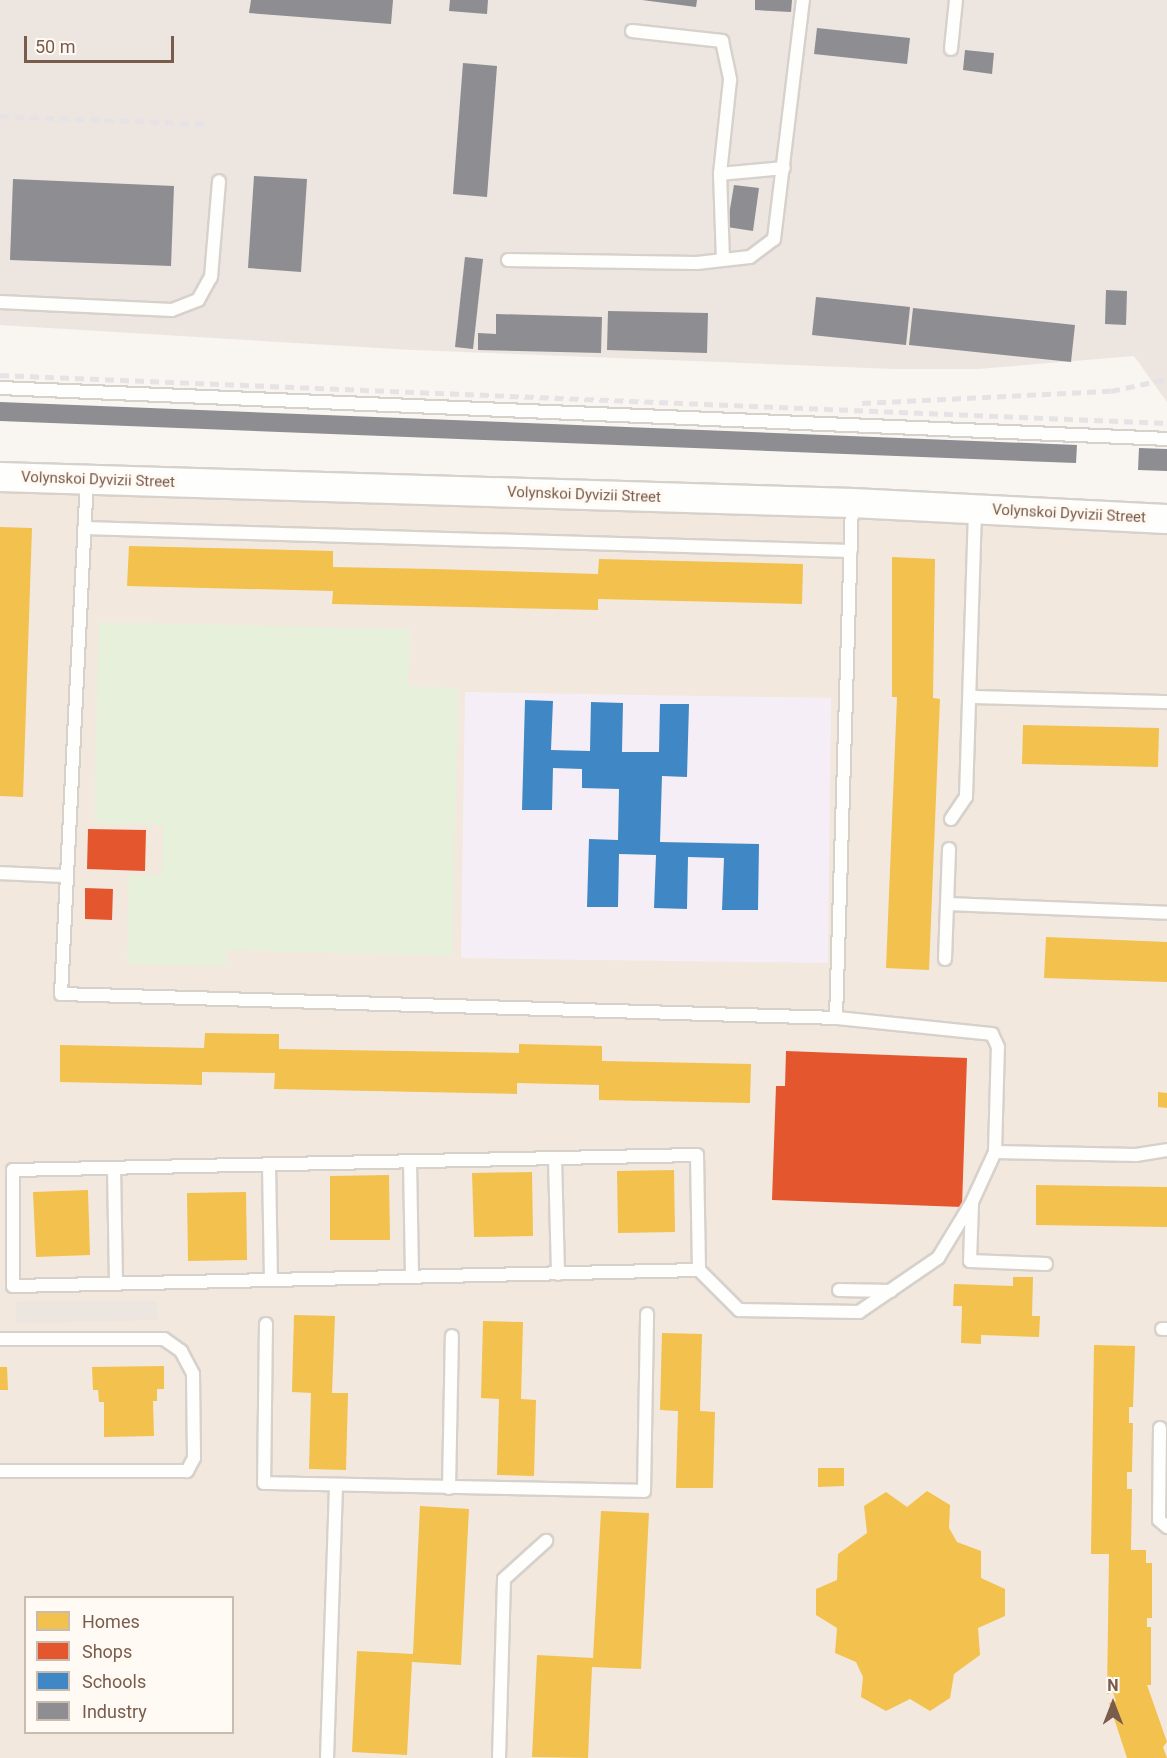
<!DOCTYPE html>
<style>
body{margin:0}
#map{position:relative;width:1167px;height:1758px;overflow:hidden;background:#f9f5f0;font-family:Roboto,sans-serif}
div>[style]{position:absolute}
.residential>*{inset:0;background:#f2e8de}
.industrial>*{inset:0;background:#ede5e0}
.education>*{inset:0;background:#f6eef6}
.green>*{inset:0;background:#e7f0db}
.homes>*{inset:0;background:#f2c14e}
.shops>*{inset:0;background:#e4572e}
.schools>*{inset:0;background:#3f88c5}
.industry>*{inset:0;background:#8d8d92}
.roads{filter:drop-shadow(2px 0 #d7d1cb) drop-shadow(-2px 0 #d7d1cb) drop-shadow(0 2px #d7d1cb) drop-shadow(0 -2px #d7d1cb)}
.service>*{height:12px;margin:-6px;padding:0 6px;transform-origin:6px;border-radius:6px;background:#fefefd}
.tertiary>*{height:28px;margin:-14px;padding:0 14px;transform-origin:14px;border-radius:14px;background:#fefefd}
.rail>*{height:4.5px;margin-top:-2.25px;transform-origin:0;background:repeating-linear-gradient(90deg,#e6e3e7 0 9px,transparent 0 15px)}
span{translate:-50% -50%;white-space:nowrap;text-align:center;line-height:1.15;-webkit-text-stroke:6px #fffaf3;paint-order:stroke}
.street-label{font-size:15px;color:#7a5c4d}
.legend{position:absolute;left:24px;top:1596px;width:210px;height:138px;box-sizing:border-box;background:#fffaf3;border:2px solid #cabbb1;margin:0;padding:8px 10px;list-style:none;font-size:18px;color:#7a5c4d}
.legend li{display:flex;align-items:center;gap:12px;height:30px}
.legend b{width:30px;border:2px solid #cabbb1}
.north{position:absolute;left:1083px;top:1674px;width:60px;height:60px;-webkit-text-stroke:4px #fffaf3;paint-order:stroke;rotate:0deg;font-size:16px;font-weight:700;line-height:24px;text-align:center;color:#7a5c4d}
.north::after{content:'';display:block;margin:auto;width:21px;height:27px;background:#7a5c4d;clip-path:polygon(50% 0,100% 100%,50% 72%,0 100%)}
.scale{position:absolute;left:24px;top:36px;width:150px;height:27px;box-sizing:border-box;border:3px solid #7a5c4d;border-top:0;padding-left:8px;font-size:18px;line-height:21px;white-space:nowrap;color:#7a5c4d;-webkit-text-stroke:4px #fffaf3;paint-order:stroke}
</style>
<div id="map">
<div class="residential">
<div style="clip-path:polygon(evenodd,0 477px,1167px 519px,1167px 1758px,0 1758px,0 477px,26px 1598px,232px 1598px,232px 1732px,26px 1732px,26px 1598px)"></div>
</div>
<div class="industrial">
<div style="clip-path:polygon(0 0,1167px 0,1167px 402px,1134px 356px,978px 369px,894px 369px,413px 350px,0 325px)"></div>
<div style="clip-path:polygon(157px 1301px,158px 1320px,16px 1323px,16px 1302px)"></div>
</div>
<div class="education">
<div style="clip-path:polygon(465px 692px,831px 698px,828px 963px,461px 958px)"></div>
</div>
<div class="green">
<div style="clip-path:polygon(99px 622px,410px 629px,408px 686px,458px 688px,452px 956px,226px 950px,226px 966px,127px 964px,129px 875px,162px 876px,163px 825px,94px 823px)"></div>
</div>
<div class="homes">
<div style="clip-path:polygon(0 527px,32px 528px,23px 797px,0 796px)"></div>
<div style="clip-path:polygon(129px 546px,333px 551px,333px 567px,433px 569px,598px 574px,599px 559px,803px 564px,802px 604px,598px 599px,598px 610px,332px 604px,333px 591px,127px 586px)"></div>
<div style="clip-path:polygon(892px 557px,935px 559px,933px 698px,940px 699px,929px 970px,886px 968px,897px 697px,892px 697px)"></div>
<div style="clip-path:polygon(1023px 725px,1159px 728px,1158px 767px,1022px 764px)"></div>
<div style="clip-path:polygon(1046px 937px,1167px 942px,1167px 982px,1044px 978px)"></div>
<div style="clip-path:polygon(205px 1033px,279px 1034px,279px 1049px,519px 1053px,519px 1044px,602px 1046px,602px 1061px,751px 1064px,750px 1103px,599px 1100px,599px 1085px,517px 1083px,517px 1094px,274px 1089px,275px 1073px,202px 1072px,202px 1085px,60px 1082px,60px 1045px,204px 1048px)"></div>
<div style="clip-path:polygon(1158px 1092px,1167px 1093px,1167px 1108px,1158px 1107px)"></div>
<div style="clip-path:polygon(674px 1170px,675px 1232px,618px 1233px,617px 1171px)"></div>
<div style="clip-path:polygon(532px 1172px,533px 1236px,474px 1237px,472px 1173px)"></div>
<div style="clip-path:polygon(389px 1175px,390px 1240px,330px 1240px,330px 1176px)"></div>
<div style="clip-path:polygon(1036px 1185px,1167px 1187px,1167px 1227px,1036px 1225px)"></div>
<div style="clip-path:polygon(88px 1190px,90px 1255px,36px 1257px,33px 1192px)"></div>
<div style="clip-path:polygon(246px 1192px,247px 1260px,188px 1261px,187px 1193px)"></div>
<div style="clip-path:polygon(1013px 1277px,1033px 1277px,1032px 1316px,1040px 1316px,1039px 1337px,981px 1335px,981px 1344px,961px 1343px,962px 1306px,953px 1306px,954px 1284px,1013px 1286px)"></div>
<div style="clip-path:polygon(294px 1315px,335px 1316px,332px 1393px,348px 1393px,346px 1470px,309px 1469px,311px 1393px,292px 1392px)"></div>
<div style="clip-path:polygon(483px 1321px,523px 1322px,521px 1399px,536px 1400px,534px 1476px,497px 1475px,499px 1399px,481px 1398px)"></div>
<div style="clip-path:polygon(662px 1333px,702px 1334px,700px 1411px,715px 1412px,713px 1488px,676px 1488px,678px 1411px,660px 1410px)"></div>
<div style="clip-path:polygon(1094px 1345px,1135px 1346px,1133px 1407px,1129px 1407px,1129px 1423px,1133px 1423px,1132px 1472px,1127px 1472px,1127px 1489px,1132px 1489px,1131px 1550px,1146px 1550px,1146px 1563px,1152px 1563px,1152px 1618px,1147px 1618px,1147px 1627px,1151px 1627px,1151px 1685px,1147px 1685px,1167px 1742px,1163px 1747px,1167px 1758px,1127px 1758px,1109px 1703px,1116px 1701px,1113px 1692px,1107px 1694px,1109px 1554px,1091px 1554px)"></div>
<div style="clip-path:polygon(164px 1366px,164px 1389px,157px 1389px,157px 1401px,153px 1401px,154px 1436px,104px 1437px,104px 1402px,99px 1402px,98px 1390px,93px 1390px,92px 1367px)"></div>
<div style="clip-path:polygon(0 1367px,7px 1367px,8px 1390px,0 1390px)"></div>
<div style="clip-path:polygon(818px 1468px,844px 1468px,844px 1486px,818px 1487px)"></div>
<div style="clip-path:polygon(927px 1491px,950px 1505px,949px 1528px,957px 1542px,981px 1551px,981px 1578px,1005px 1589px,1005px 1616px,978px 1628px,980px 1655px,954px 1674px,950px 1698px,930px 1711px,910px 1699px,886px 1711px,861px 1697px,863px 1677px,856px 1662px,835px 1653px,837px 1628px,816px 1615px,816px 1589px,837px 1580px,838px 1554px,867px 1533px,864px 1506px,886px 1492px,907px 1507px)"></div>
<div style="clip-path:polygon(420px 1506px,469px 1509px,461px 1665px,412px 1662px,407px 1755px,352px 1752px,357px 1651px,413px 1654px)"></div>
<div style="clip-path:polygon(601px 1511px,649px 1513px,641px 1669px,592px 1667px,588px 1758px,532px 1757px,537px 1655px,593px 1658px)"></div>
</div>
<div class="shops">
<div style="clip-path:polygon(88px 829px,146px 830px,145px 871px,87px 869px)"></div>
<div style="clip-path:polygon(85px 888px,113px 889px,112px 920px,85px 919px)"></div>
<div style="clip-path:polygon(786px 1051px,967px 1058px,962px 1207px,772px 1200px,776px 1086px,785px 1086px)"></div>
</div>
<div class="schools">
<div style="clip-path:polygon(525px 700px,553px 701px,551px 750px,590px 751px,591px 702px,623px 703px,622px 752px,659px 752px,660px 704px,689px 704px,687px 777px,662px 776px,660px 842px,759px 844px,758px 910px,722px 910px,724px 858px,688px 857px,687px 909px,654px 908px,656px 855px,619px 854px,618px 907px,587px 907px,589px 839px,618px 840px,619px 789px,582px 788px,582px 769px,553px 768px,552px 810px,522px 810px)"></div>
</div>
<div class="industry">
<div style="clip-path:polygon(251px 0,393px 0,391px 24px,249px 13px)"></div>
<div style="clip-path:polygon(450px 0,488px 0,487px 14px,449px 11px)"></div>
<div style="clip-path:polygon(642px 0,697px 0,696px 7px)"></div>
<div style="clip-path:polygon(755px 0,792px 0,791px 12px,755px 10px)"></div>
<div style="clip-path:polygon(817px 28px,910px 38px,907px 64px,814px 54px)"></div>
<div style="clip-path:polygon(965px 50px,994px 53px,992px 74px,963px 70px)"></div>
<div style="clip-path:polygon(463px 63px,497px 66px,487px 197px,453px 194px)"></div>
<div style="clip-path:polygon(254px 176px,307px 179px,301px 272px,248px 268px)"></div>
<div style="clip-path:polygon(13px 179px,174px 186px,171px 266px,10px 260px)"></div>
<div style="clip-path:polygon(734px 185px,759px 188px,753px 231px,727px 227px)"></div>
<div style="clip-path:polygon(465px 257px,483px 259px,473px 349px,455px 347px)"></div>
<div style="clip-path:polygon(1106px 290px,1127px 291px,1126px 325px,1105px 324px)"></div>
<div style="clip-path:polygon(816px 297px,910px 307px,906px 345px,812px 335px)"></div>
<div style="clip-path:polygon(913px 308px,1075px 325px,1071px 362px,909px 345px)"></div>
<div style="clip-path:polygon(608px 311px,708px 313px,707px 353px,607px 350px)"></div>
<div style="clip-path:polygon(496px 314px,602px 317px,601px 353px,478px 350px,478px 333px,496px 334px)"></div>
<div style="clip-path:polygon(0 402px,1077px 445px,1076px 463px,0 421px)"></div>
<div style="clip-path:polygon(1139px 448px,1167px 449px,1167px 471px,1138px 470px)"></div>
</div>
<div class="roads">
<div class="service">
<div style="left:632px;top:31px;width:91px;rotate:6.3deg"></div>
<div style="left:722px;top:41px;width:40px;rotate:78deg"></div>
<div style="left:730px;top:80px;width:95px;rotate:96.1deg"></div>
<div style="left:720px;top:174px;width:86px;rotate:88deg"></div>
<div style="left:951px;top:49px;width:49px;rotate:-84.2deg"></div>
<div style="left:720px;top:174px;width:64px;rotate:-5.4deg"></div>
<div style="left:508px;top:260px;width:189px;rotate:0.9deg"></div>
<div style="left:697px;top:263px;width:53px;rotate:-6.5deg"></div>
<div style="left:750px;top:257px;width:30px;rotate:-37deg"></div>
<div style="left:774px;top:239px;width:241px;rotate:-83.1deg"></div>
<div style="left:0;top:302px;width:172px;rotate:2.7deg"></div>
<div style="left:172px;top:310px;width:28px;rotate:-21deg"></div>
<div style="left:198px;top:300px;width:26px;rotate:-61deg"></div>
<div style="left:211px;top:277px;width:96px;rotate:-85.2deg"></div>
<div style="left:0;top:388px;width:1168px;rotate:2.5deg"></div>
<div style="left:87px;top:479px;width:516px;rotate:92.89deg"></div>
<div style="left:61px;top:994px;width:775px;rotate:1.77deg"></div>
<div style="left:836px;top:1018px;width:515px;rotate:-88.22deg"></div>
<div style="left:84px;top:528px;width:767px;rotate:1.72deg"></div>
<div style="left:970px;top:697px;width:197px;rotate:1.5deg"></div>
<div style="left:951px;top:819px;width:27px;rotate:-56deg"></div>
<div style="left:966px;top:797px;width:288px;rotate:-88.2deg"></div>
<div style="left:0;top:873px;width:64px;rotate:2.7deg"></div>
<div style="left:947px;top:904px;width:220px;rotate:2.3deg"></div>
<div style="left:945px;top:959px;width:110px;rotate:-87.9deg"></div>
<div style="left:995px;top:1152px;width:141px;rotate:1.2deg"></div>
<div style="left:1136px;top:1155px;width:31px;rotate:-9deg"></div>
<div style="left:697px;top:1155px;width:115px;rotate:89deg"></div>
<div style="left:699px;top:1270px;width:686px;rotate:178.66deg"></div>
<div style="left:13px;top:1286px;width:116px;rotate:-90deg"></div>
<div style="left:13px;top:1170px;width:684px;rotate:-1.26deg"></div>
<div style="left:555px;top:1158px;width:116px;rotate:88.5deg"></div>
<div style="left:410px;top:1161px;width:116px;rotate:89deg"></div>
<div style="left:269px;top:1165px;width:115px;rotate:89deg"></div>
<div style="left:114px;top:1168px;width:116px;rotate:89deg"></div>
<div style="left:972px;top:1204px;width:57px;rotate:92deg"></div>
<div style="left:970px;top:1261px;width:76px;rotate:2.3deg"></div>
<div style="left:699px;top:1270px;width:57px;rotate:45deg"></div>
<div style="left:739px;top:1310px;width:120px;rotate:1deg"></div>
<div style="left:859px;top:1312px;width:96px;rotate:-34.4deg"></div>
<div style="left:938px;top:1258px;width:66px;rotate:-58.7deg"></div>
<div style="left:972px;top:1202px;width:55px;rotate:-65.3deg"></div>
<div style="left:995px;top:1152px;width:105px;rotate:-88.4deg"></div>
<div style="left:998px;top:1047px;width:14px;rotate:-115deg"></div>
<div style="left:992px;top:1034px;width:157px;rotate:-174.1deg"></div>
<div style="left:839px;top:1290px;width:52px;rotate:1.1deg"></div>
<div style="left:266px;top:1324px;width:159px;rotate:90.7deg"></div>
<div style="left:264px;top:1483px;width:380px;rotate:1.2deg"></div>
<div style="left:644px;top:1491px;width:177px;rotate:-89deg"></div>
<div style="left:1162px;top:1329px;width:5px"></div>
<div style="left:0;top:1339px;width:164px"></div>
<div style="left:164px;top:1339px;width:21px;rotate:35deg"></div>
<div style="left:181px;top:1351px;width:26px;rotate:62deg"></div>
<div style="left:193px;top:1374px;width:84px;rotate:89.3deg"></div>
<div style="left:194px;top:1458px;width:15px;rotate:118deg"></div>
<div style="left:187px;top:1471px;width:187px;rotate:180deg"></div>
<div style="left:1160px;top:1428px;width:92px;rotate:90.6deg"></div>
<div style="left:1159px;top:1520px;width:11px;rotate:41deg"></div>
<div style="left:449px;top:1488px;width:152px;rotate:-88.9deg"></div>
<div style="left:327px;top:1758px;width:273px;rotate:-88.1deg"></div>
<div style="left:499px;top:1758px;width:179px;rotate:-88.4deg"></div>
<div style="left:504px;top:1579px;width:57px;rotate:-42.1deg"></div>
</div>
<div class="tertiary">
<div style="left:0;top:477px;width:852px;rotate:1.75deg"></div>
<div style="left:852px;top:503px;width:315px;rotate:2.9deg"></div>
</div>
</div>
<div class="rail">
<div style="left:0;top:116px;width:205px;rotate:2.2deg"></div>
<div style="left:0;top:375px;width:1168px;rotate:2.36deg"></div>
<div style="left:862px;top:403px;width:249px;rotate:-2.8deg"></div>
<div style="left:1111px;top:391px;width:57px;rotate:-12.1deg"></div>
</div>
<div class="street-label">
<span style="left:98px;top:480px;rotate:2deg">Volynskoi Dyvizii Street</span>
<span style="left:584px;top:495px;rotate:2deg">Volynskoi Dyvizii Street</span>
<span style="left:1069px;top:514px;rotate:3deg">Volynskoi Dyvizii Street</span>
</div>
<ul class="legend">
<li><b style="height:16px;background:#f2c14e"></b>Homes</li>
<li><b style="height:16px;background:#e4572e"></b>Shops</li>
<li><b style="height:16px;background:#3f88c5"></b>Schools</li>
<li><b style="height:16px;background:#8d8d92"></b>Industry</li>
</ul>
<div class="north">N</div>
<div class="scale">50 m</div>
</div>
